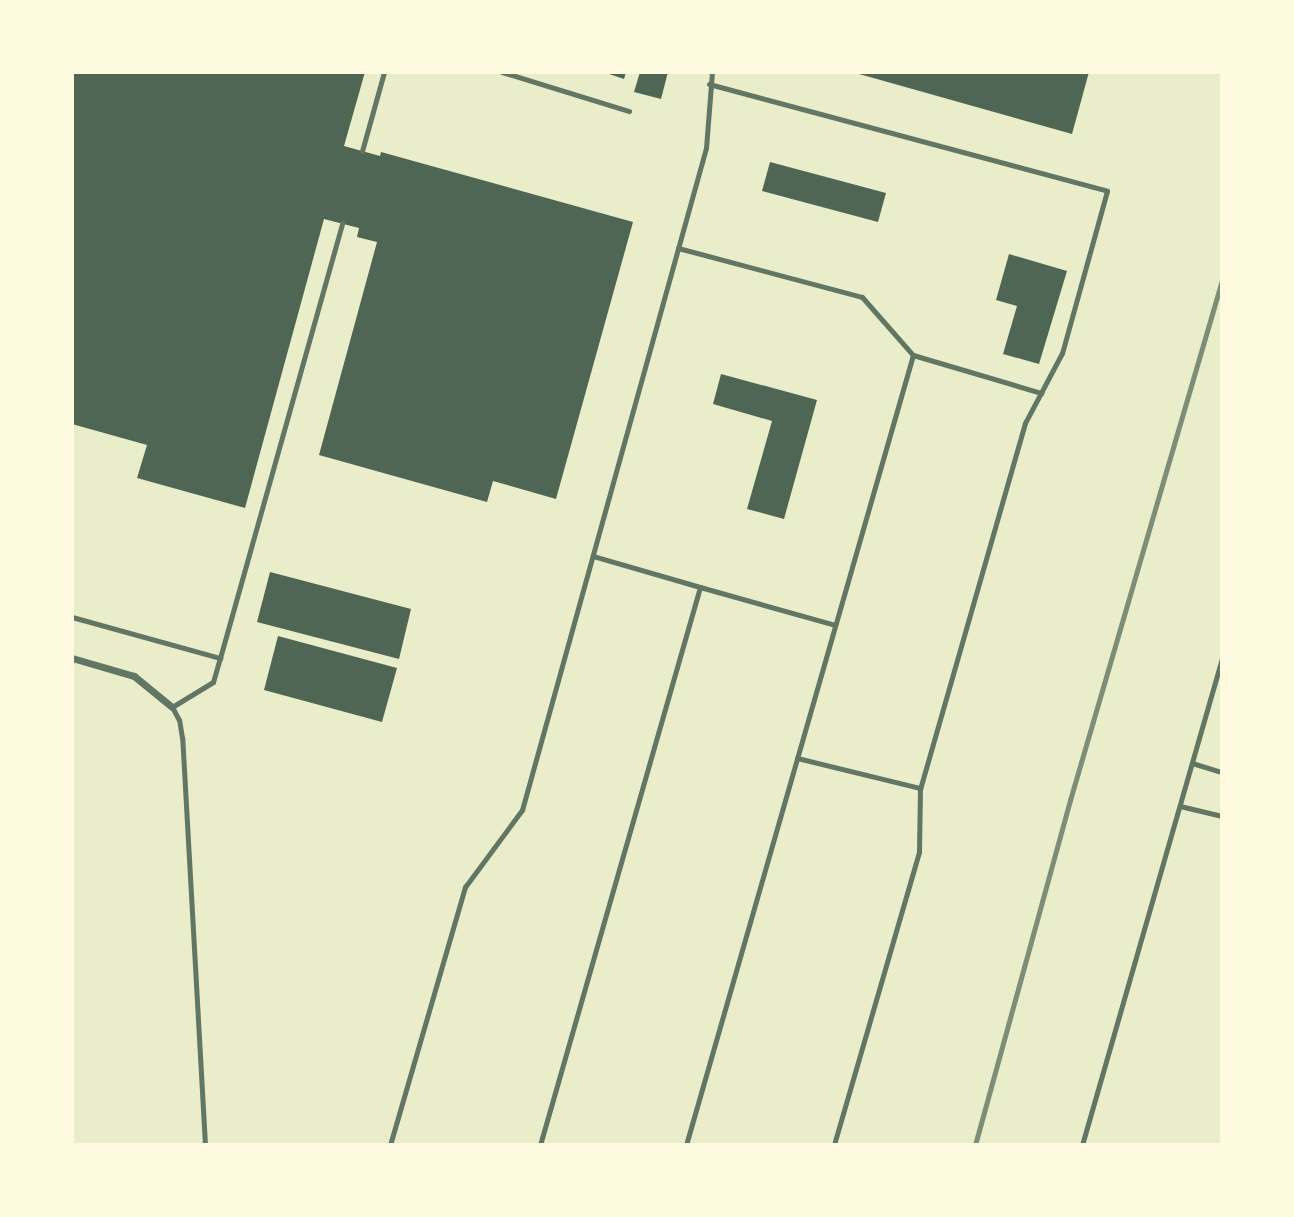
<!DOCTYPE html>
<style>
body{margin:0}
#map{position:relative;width:1294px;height:1217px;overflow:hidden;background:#e9edc9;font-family:"Noto Serif",serif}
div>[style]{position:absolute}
.building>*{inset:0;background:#4f6655}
.service>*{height:5px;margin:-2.5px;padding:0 2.5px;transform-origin:2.5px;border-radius:2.5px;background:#617663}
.minor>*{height:7px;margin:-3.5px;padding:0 3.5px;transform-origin:3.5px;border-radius:3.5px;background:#617663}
.rail>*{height:5px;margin:-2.5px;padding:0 2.5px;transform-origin:2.5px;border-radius:2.5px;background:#7c8e77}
span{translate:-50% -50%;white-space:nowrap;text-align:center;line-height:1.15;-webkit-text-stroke:5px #fefae0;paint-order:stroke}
.frame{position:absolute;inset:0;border:74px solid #fefae0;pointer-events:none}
</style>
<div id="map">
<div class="building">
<div style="clip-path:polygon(72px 72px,365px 72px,344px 146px,380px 156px,381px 152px,633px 222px,556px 499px,493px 481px,487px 502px,319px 455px,377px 242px,357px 237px,359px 228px,324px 219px,245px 508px,137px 478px,147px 445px,72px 424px)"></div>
<div style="clip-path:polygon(603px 72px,626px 72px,624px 79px)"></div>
<div style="clip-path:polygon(640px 72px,668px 72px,661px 99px,634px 92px)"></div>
<div style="clip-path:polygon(852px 72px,1089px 72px,1072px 134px)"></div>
<div style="clip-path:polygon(770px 162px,886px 193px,878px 222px,762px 191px)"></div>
<div style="clip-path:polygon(1009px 254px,1067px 271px,1039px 364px,1003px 354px,1017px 306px,996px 300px)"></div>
<div style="clip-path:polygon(721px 374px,817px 400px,784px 519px,747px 509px,772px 421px,713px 404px)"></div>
<div style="clip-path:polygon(270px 572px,411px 609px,399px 659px,257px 622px)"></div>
<div style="clip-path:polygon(278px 636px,397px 668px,382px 722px,264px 690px)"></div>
</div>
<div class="service">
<div style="left:502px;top:72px;width:133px;rotate:17.1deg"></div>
<div style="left:709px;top:84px;width:412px;rotate:15deg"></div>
<div style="left:1107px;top:191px;width:168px;rotate:105.5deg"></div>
<div style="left:1062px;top:353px;width:79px;rotate:117.9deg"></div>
<div style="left:1025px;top:423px;width:380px;rotate:106deg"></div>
<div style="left:920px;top:788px;width:64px;rotate:90.9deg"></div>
<div style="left:919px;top:852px;width:305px;rotate:106.2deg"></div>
<div style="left:362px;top:151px;width:82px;rotate:-74.4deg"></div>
<div style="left:678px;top:248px;width:190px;rotate:14.9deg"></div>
<div style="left:862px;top:297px;width:77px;rotate:48.7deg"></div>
<div style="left:700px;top:587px;width:140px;rotate:15.7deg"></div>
<div style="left:72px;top:617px;width:154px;rotate:15.5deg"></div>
<div style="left:220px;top:658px;width:452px;rotate:-74.3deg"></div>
<div style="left:797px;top:758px;width:127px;rotate:13.7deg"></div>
<div style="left:1192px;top:763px;width:31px;rotate:17deg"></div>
<div style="left:1180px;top:806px;width:43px;rotate:13.4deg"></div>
<div style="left:205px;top:1145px;width:408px;rotate:-93.2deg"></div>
<div style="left:182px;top:738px;width:18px;rotate:-99deg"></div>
<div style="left:179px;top:720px;width:15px;rotate:-118deg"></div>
<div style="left:172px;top:707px;width:48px;rotate:-31.4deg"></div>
<div style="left:213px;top:682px;width:25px;rotate:-74deg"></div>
<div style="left:390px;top:1145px;width:269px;rotate:-73.8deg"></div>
<div style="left:465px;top:887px;width:96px;rotate:-53.5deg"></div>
<div style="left:522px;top:810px;width:687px;rotate:-74.47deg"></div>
<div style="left:706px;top:148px;width:76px;rotate:-85.5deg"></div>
<div style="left:540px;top:1145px;width:580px;rotate:-74deg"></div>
<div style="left:700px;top:587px;width:111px;rotate:-163.8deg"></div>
<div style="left:686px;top:1145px;width:822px;rotate:-73.97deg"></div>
<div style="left:913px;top:355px;width:134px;rotate:16.5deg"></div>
<div style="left:1082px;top:1145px;width:507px;rotate:-73.96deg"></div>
</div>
<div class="minor">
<div style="left:72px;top:658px;width:65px;rotate:16.2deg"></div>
<div style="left:134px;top:676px;width:49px;rotate:39.2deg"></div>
</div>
<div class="rail">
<div style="left:975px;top:1145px;width:358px;rotate:-74.6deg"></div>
<div style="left:1070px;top:800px;width:542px;rotate:-73.71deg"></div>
</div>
<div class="frame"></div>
</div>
